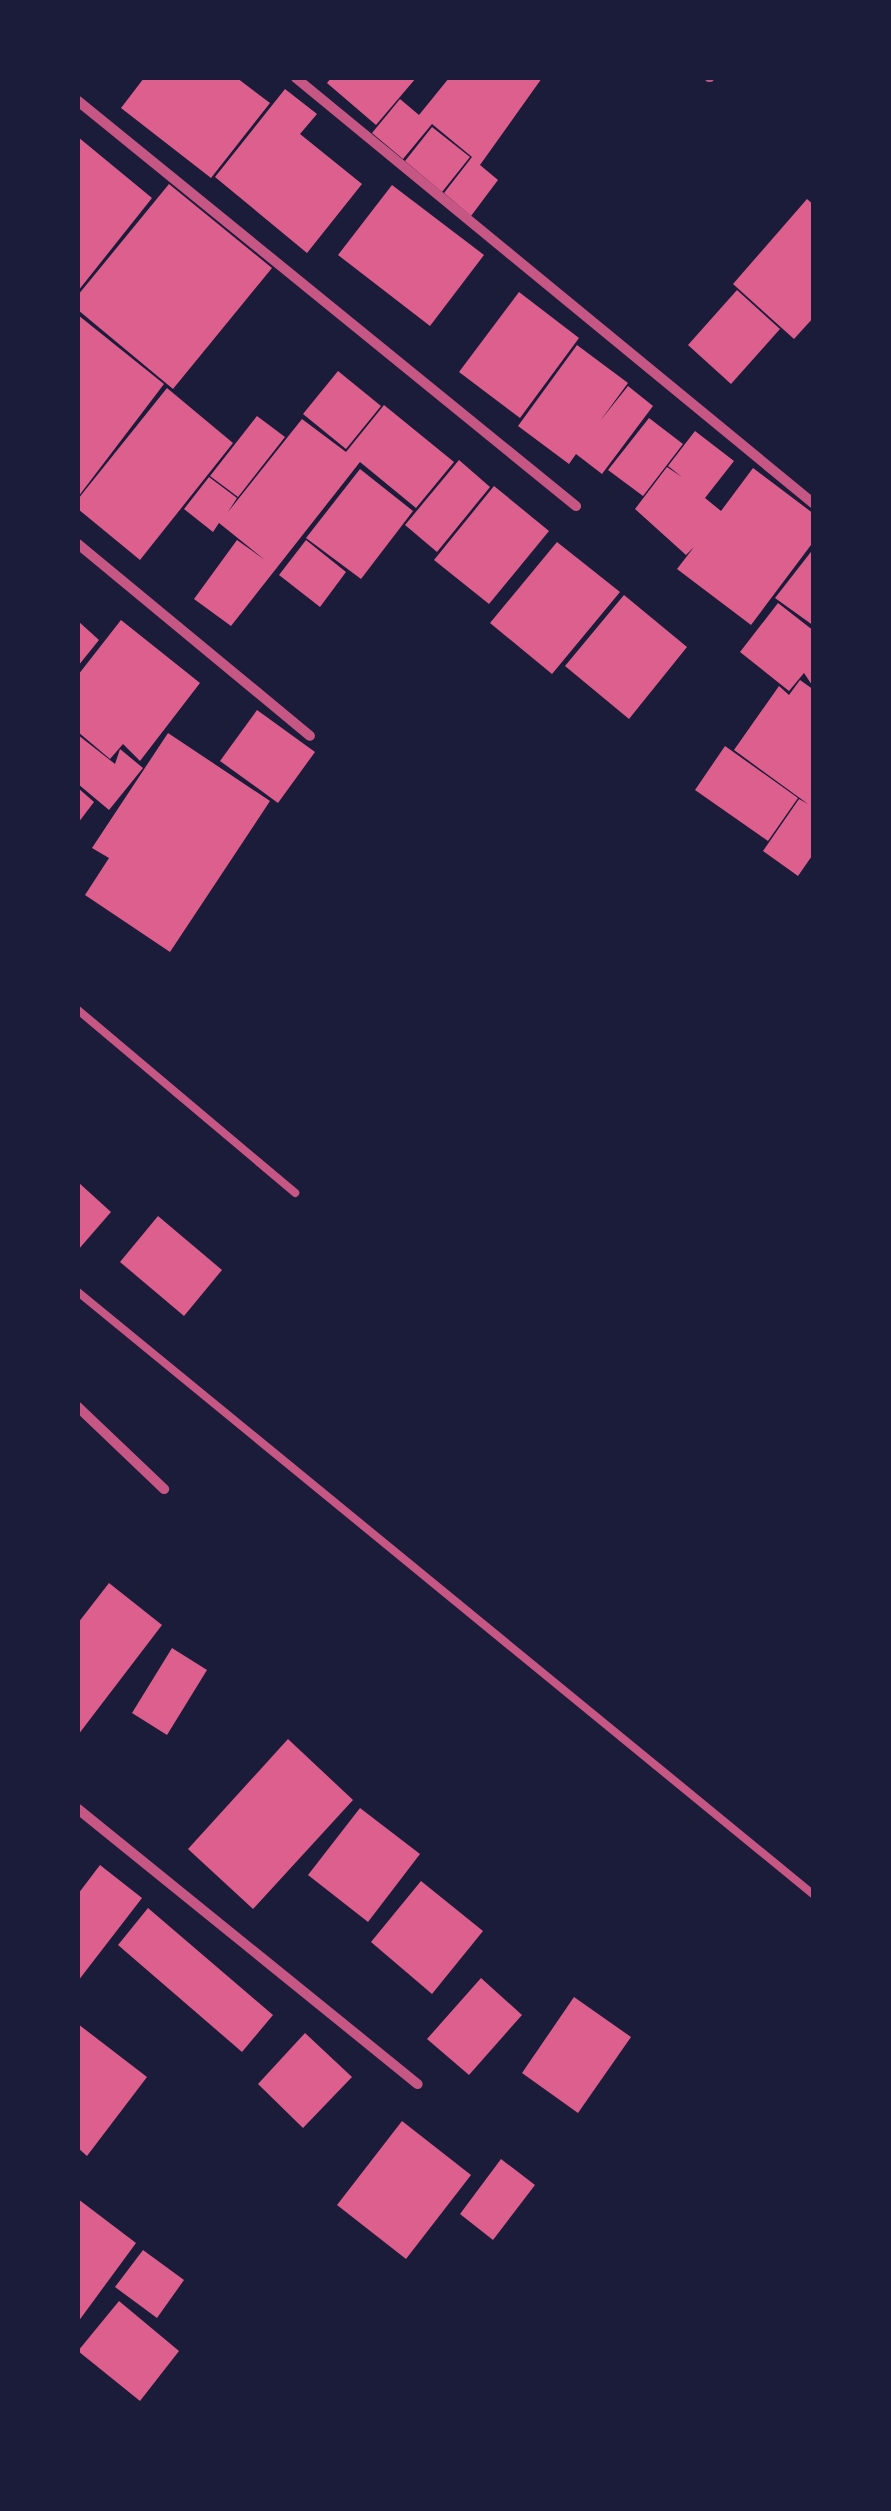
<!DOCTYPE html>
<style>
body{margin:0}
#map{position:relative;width:891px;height:2511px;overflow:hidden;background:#1b1b3a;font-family:Barlow,sans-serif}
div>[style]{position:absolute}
.building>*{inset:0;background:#dd5f8e}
.service>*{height:8px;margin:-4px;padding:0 4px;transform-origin:4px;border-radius:4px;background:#c65784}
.minor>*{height:10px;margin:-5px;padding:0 5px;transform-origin:5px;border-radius:5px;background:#c65784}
span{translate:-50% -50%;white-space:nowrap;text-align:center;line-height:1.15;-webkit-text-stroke:9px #1b1b3a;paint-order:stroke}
.frame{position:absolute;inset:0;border:80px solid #1b1b3a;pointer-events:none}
</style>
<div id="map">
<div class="building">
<div style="clip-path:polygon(144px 78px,237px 78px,270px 103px,211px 178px,121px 108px)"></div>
<div style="clip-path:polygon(331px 78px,416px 78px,376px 125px,327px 83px)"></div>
<div style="clip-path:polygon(449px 78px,542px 78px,480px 165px,498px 180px,471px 216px,444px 193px,472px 157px,432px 124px,403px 159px,372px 133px,400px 99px,419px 115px)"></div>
<div style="clip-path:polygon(285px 89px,317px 114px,300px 134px,362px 184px,307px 253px,215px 177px)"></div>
<div style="clip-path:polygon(432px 127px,470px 157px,442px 192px,405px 161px)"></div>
<div style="clip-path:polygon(78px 137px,152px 198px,78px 291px)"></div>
<div style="clip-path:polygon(169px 184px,272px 268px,173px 389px,78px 310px,78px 295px)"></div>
<div style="clip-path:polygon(392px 185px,484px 255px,430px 326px,338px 255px)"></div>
<div style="clip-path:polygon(807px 199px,814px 205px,814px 317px,794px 339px,733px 284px)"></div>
<div style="clip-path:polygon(737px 290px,780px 329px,731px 384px,688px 345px)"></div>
<div style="clip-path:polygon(519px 292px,579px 338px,520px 418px,459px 372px)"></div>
<div style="clip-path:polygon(78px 315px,164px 384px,78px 497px)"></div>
<div style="clip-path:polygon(577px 345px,628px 383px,600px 421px,628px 386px,653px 406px,602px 474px,576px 454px,569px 464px,518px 426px)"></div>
<div style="clip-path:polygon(338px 371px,381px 406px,346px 449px,303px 414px)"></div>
<div style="clip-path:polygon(167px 388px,233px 443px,140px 560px,78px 509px,78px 499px)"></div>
<div style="clip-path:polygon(384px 405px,454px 462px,416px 508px,360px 462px,231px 626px,194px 599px,237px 540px,265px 560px,219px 523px,213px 532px,184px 509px,209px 477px,237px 498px,228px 512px,302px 419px,346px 452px)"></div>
<div style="clip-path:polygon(257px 416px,285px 437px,238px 497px,210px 476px)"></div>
<div style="clip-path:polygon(649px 418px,683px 444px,643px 496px,608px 470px)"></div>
<div style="clip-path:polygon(695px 431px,734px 461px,705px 498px,721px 511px,753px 468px,814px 514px,814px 541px,751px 625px,677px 569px,694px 547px,686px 555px,635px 509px,667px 467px,682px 477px,668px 466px)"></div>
<div style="clip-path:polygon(459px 460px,490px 487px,437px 552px,405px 525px)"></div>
<div style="clip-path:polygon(360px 469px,413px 511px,361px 579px,306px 538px)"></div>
<div style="clip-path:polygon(494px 486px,549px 531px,489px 604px,434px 560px)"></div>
<div style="clip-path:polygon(306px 540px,346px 572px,320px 607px,279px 575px)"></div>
<div style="clip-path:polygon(557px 542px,620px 592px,552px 674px,490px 623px)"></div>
<div style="clip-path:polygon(814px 548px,814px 626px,775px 598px)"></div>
<div style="clip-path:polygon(624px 595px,687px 647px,629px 719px,565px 666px)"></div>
<div style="clip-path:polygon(778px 603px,814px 631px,814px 688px,804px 673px,789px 691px,740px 652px)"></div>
<div style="clip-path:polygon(121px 620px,200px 683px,140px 761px,123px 744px,110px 759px,78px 732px,78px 675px)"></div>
<div style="clip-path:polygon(78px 621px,99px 640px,78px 666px)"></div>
<div style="clip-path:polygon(800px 680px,814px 690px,814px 853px,798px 876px,763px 851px,799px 799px,808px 804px,734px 750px,779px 686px,789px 695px)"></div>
<div style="clip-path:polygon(257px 710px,315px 752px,278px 803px,220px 761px)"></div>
<div style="clip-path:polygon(168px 733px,270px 801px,170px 952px,85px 895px,109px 858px,92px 848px)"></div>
<div style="clip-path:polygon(78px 735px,115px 764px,120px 749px,143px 768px,109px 810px,78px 784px)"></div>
<div style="clip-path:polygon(725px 746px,798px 798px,768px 841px,695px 790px)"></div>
<div style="clip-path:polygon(78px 788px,94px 802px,78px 823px)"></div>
<div style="clip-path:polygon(78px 1182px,111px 1212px,78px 1250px)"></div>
<div style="clip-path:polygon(158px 1216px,222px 1270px,184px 1316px,120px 1262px)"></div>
<div style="clip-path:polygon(109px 1583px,162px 1625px,78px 1735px,78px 1623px)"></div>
<div style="clip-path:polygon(172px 1648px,207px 1670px,167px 1735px,132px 1713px)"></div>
<div style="clip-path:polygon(288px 1739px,353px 1800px,253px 1909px,188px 1849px)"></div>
<div style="clip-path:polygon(360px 1808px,420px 1854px,368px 1922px,308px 1875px)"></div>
<div style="clip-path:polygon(100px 1865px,142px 1898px,78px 1981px,78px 1894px)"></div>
<div style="clip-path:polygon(421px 1881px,483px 1931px,432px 1994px,371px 1942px)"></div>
<div style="clip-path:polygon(148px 1908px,273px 2015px,242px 2052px,118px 1945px)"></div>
<div style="clip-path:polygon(481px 1978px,522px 2015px,469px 2075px,427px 2039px)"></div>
<div style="clip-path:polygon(574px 1997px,631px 2037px,578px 2113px,522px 2073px)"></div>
<div style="clip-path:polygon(78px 2024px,147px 2077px,87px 2156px,78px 2148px)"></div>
<div style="clip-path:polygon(305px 2033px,352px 2077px,303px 2128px,258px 2084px)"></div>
<div style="clip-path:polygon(402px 2121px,471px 2175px,406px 2259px,337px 2205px)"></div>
<div style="clip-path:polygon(501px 2159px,535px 2185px,493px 2240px,460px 2214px)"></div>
<div style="clip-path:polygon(78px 2199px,136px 2243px,78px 2322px)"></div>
<div style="clip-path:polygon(143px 2250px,184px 2280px,157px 2318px,115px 2287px)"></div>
<div style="clip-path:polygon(119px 2301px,179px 2351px,140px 2401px,78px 2351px)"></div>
</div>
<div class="service">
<div style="left:709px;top:78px;width:1px"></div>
<div style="left:78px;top:1010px;width:284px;rotate:40.1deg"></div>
<div style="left:78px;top:1292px;width:951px;rotate:39.33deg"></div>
</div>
<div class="minor">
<div style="left:296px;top:78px;width:671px;rotate:39.43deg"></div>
<div style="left:78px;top:101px;width:642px;rotate:39.12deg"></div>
<div style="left:78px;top:544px;width:301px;rotate:39.6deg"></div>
<div style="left:78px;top:1407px;width:119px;rotate:43.6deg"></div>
<div style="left:78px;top:1809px;width:437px;rotate:39deg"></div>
</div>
<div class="frame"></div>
</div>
